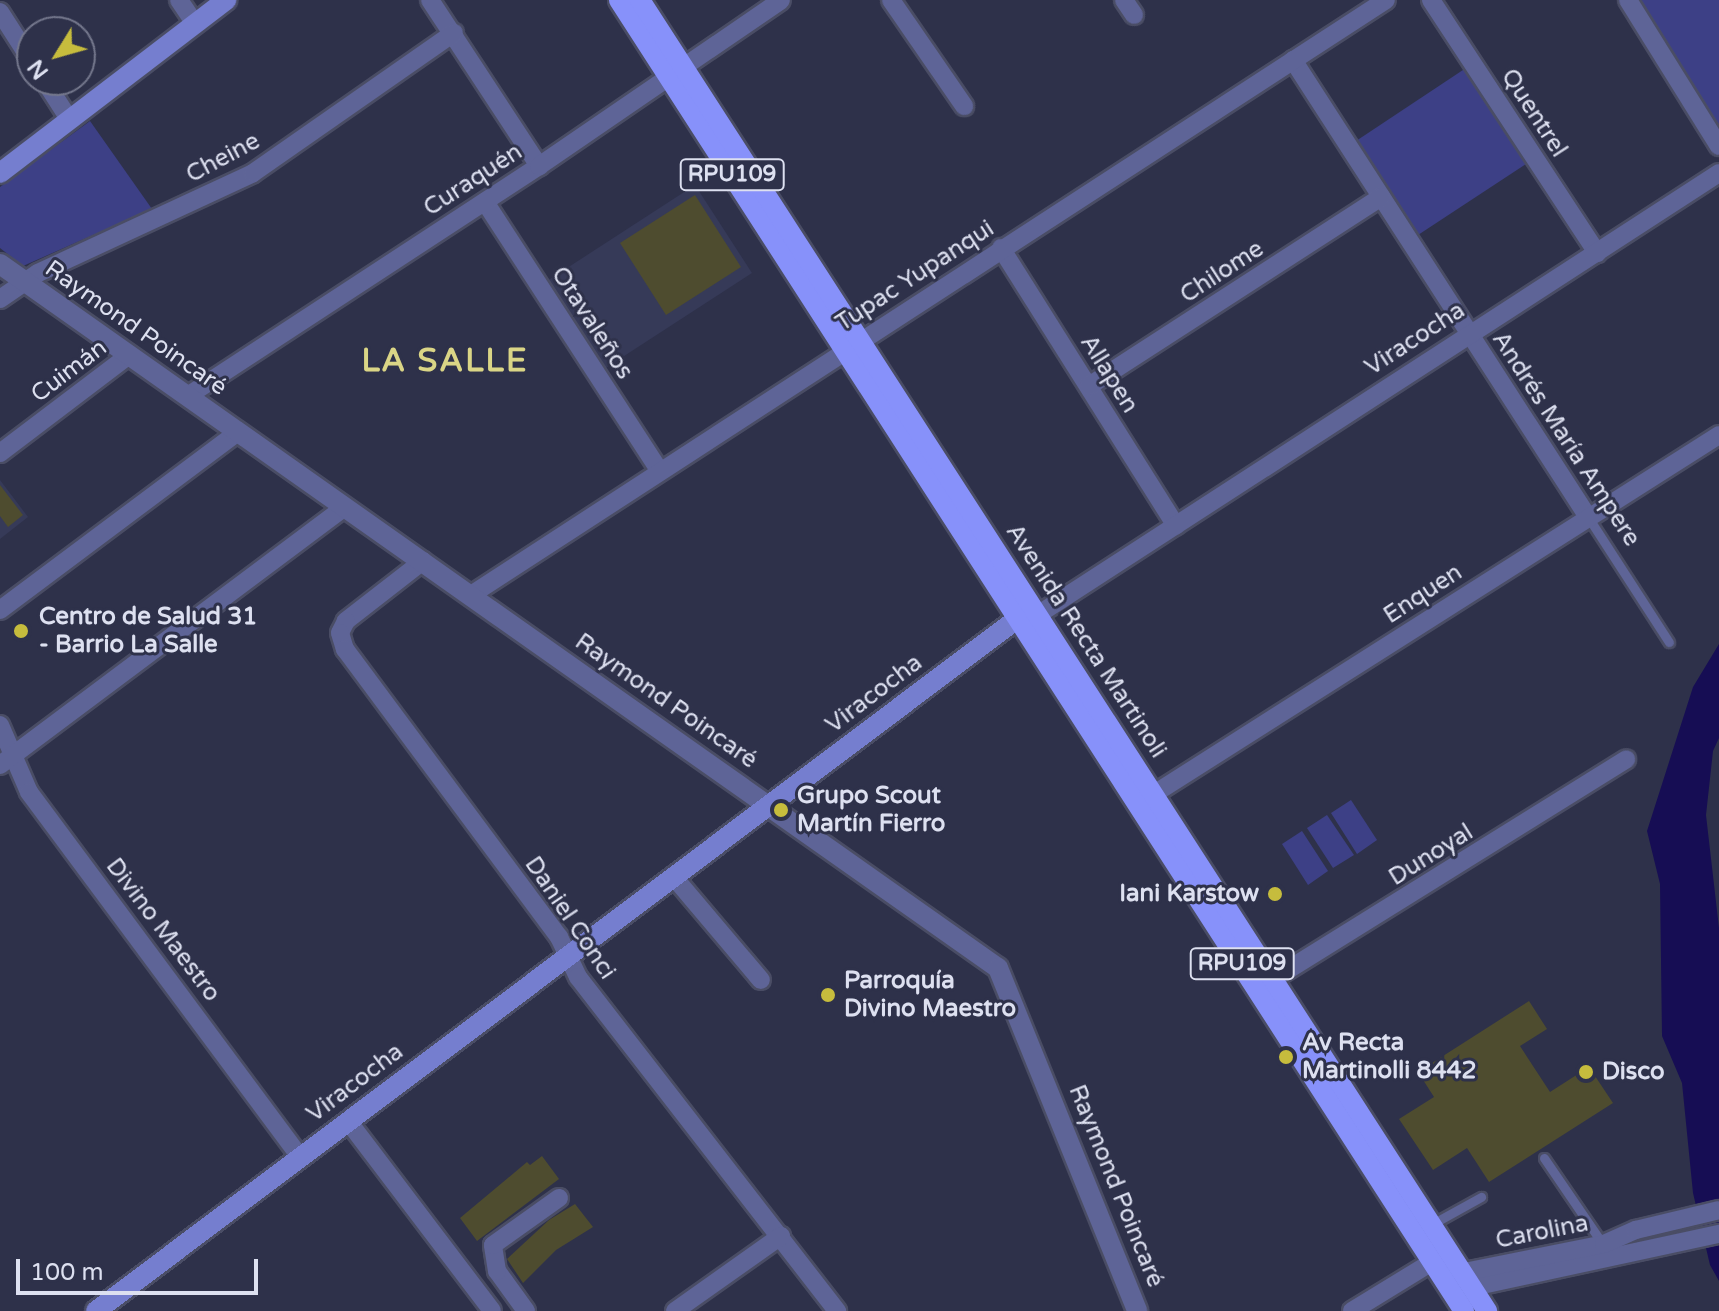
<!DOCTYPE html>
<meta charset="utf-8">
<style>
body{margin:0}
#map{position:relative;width:1719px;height:1311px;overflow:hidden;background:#2e314a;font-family:"Varela Round",sans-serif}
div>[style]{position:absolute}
.built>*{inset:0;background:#363a58}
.green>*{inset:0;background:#3d4086}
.water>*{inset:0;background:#160d54}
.building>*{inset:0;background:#4e4c2f}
.roads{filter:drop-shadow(2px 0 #4a4d65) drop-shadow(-2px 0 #4a4d65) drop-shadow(0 2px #4a4d65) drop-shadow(0 -2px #4a4d65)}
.service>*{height:9px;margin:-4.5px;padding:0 4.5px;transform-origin:4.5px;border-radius:4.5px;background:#5e6497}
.minor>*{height:18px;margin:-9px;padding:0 9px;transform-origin:9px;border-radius:9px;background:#5e6497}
.tertiary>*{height:20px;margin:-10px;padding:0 10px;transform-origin:10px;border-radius:10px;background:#5e6497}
.secondary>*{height:20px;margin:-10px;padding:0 10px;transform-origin:10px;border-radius:10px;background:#757ecf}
.primary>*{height:20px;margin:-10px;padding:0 10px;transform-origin:10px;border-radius:10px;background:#8791fa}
.dots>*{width:22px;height:22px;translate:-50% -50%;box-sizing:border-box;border:4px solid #2e314a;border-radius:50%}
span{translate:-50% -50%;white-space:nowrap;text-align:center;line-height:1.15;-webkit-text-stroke:6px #2e314a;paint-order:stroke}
.shield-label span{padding:2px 6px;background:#2e314a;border:2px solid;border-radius:6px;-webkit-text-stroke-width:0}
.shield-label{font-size:22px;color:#dde0f0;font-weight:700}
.street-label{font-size:24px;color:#dde0f0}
.poi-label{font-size:24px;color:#dde0f0;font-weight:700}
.left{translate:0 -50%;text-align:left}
.right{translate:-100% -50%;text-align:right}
.district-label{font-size:32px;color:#dad586;font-weight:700;letter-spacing:2px}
.north{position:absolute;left:16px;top:16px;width:80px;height:80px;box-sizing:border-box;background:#2e314a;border:2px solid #74778c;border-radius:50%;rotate:233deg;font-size:22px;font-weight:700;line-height:32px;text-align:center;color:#dde0f0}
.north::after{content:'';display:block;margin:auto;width:28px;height:36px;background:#c6bc3d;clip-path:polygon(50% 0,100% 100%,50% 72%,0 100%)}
.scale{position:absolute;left:16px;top:1259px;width:242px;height:36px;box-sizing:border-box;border:4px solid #dde0f0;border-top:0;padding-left:10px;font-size:24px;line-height:28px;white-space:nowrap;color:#dde0f0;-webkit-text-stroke:6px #2e314a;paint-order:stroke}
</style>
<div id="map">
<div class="built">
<div style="clip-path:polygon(695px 185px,752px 273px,601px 371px,544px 283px)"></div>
<div style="clip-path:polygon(0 480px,28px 517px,0 539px)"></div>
</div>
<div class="green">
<div style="clip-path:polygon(1638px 0,1719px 0,1719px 127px)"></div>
<div style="clip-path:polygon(1469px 66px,1532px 160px,1418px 235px,1356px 141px)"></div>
<div style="clip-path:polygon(90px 121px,152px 209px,23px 266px,0 248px,0 187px)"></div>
<div style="clip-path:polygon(1351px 800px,1377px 840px,1357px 854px,1331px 813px)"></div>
<div style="clip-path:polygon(1327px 815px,1354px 855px,1333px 868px,1307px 828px)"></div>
<div style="clip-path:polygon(1302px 831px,1328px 871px,1308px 885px,1282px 844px)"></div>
</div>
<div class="water">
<div style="clip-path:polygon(1719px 644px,1719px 738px,1713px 751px,1706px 815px,1719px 928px,1719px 1281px,1710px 1265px,1693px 1193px,1682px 1083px,1662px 1036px,1660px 884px,1647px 831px,1693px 687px)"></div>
</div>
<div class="building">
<div style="clip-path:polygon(695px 195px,741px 267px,666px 315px,620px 243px)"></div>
<div style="clip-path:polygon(0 485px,23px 515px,8px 527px,0 516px)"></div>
<div style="clip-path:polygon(1529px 1001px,1547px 1029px,1520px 1046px,1550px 1092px,1589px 1067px,1613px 1103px,1489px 1182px,1467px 1148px,1433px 1170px,1399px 1119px,1434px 1097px,1418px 1072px)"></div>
<div style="clip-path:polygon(542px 1156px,559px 1179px,477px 1241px,460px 1218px,527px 1162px,530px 1165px)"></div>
<div style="clip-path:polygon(575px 1204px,593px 1227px,556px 1250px,523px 1283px,507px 1259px,549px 1220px)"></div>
</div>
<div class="roads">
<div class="service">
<div style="left:1588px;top:517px;width:149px;rotate:57.1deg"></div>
<div style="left:1544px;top:1158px;width:107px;rotate:55.7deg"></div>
<div style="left:1434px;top:1223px;width:54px;rotate:-29deg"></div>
</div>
<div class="minor">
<div style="left:179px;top:0;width:29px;rotate:56deg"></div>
<div style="left:430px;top:0;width:199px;rotate:56.7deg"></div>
<div style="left:891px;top:0;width:129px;rotate:55.4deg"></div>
<div style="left:1124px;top:0;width:18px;rotate:56deg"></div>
<div style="left:1431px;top:0;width:303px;rotate:56.7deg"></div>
<div style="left:1628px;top:0;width:172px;rotate:58.1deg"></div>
<div style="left:0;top:12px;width:59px;rotate:57.4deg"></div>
<div style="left:1293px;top:60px;width:544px;rotate:57.16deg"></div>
<div style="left:44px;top:80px;width:46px;rotate:57.3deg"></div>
<div style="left:485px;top:202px;width:320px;rotate:57deg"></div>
<div style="left:1001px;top:248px;width:328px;rotate:57.8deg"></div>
<div style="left:0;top:299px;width:46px;rotate:-34.4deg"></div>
<div style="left:38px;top:273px;width:237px;rotate:-24.9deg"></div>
<div style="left:253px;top:173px;width:245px;rotate:-34.9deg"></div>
<div style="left:1089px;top:386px;width:348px;rotate:-32.9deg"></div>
<div style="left:189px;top:395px;width:418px;rotate:-33.2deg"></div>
<div style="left:539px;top:166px;width:293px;rotate:-34.4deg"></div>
<div style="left:0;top:453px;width:162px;rotate:-37.2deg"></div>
<div style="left:423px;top:561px;width:98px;rotate:142.1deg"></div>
<div style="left:346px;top:621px;width:13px;rotate:117deg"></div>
<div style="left:340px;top:633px;width:17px;rotate:73deg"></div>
<div style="left:345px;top:649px;width:359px;rotate:53.4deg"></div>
<div style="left:559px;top:937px;width:44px;rotate:64.6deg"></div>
<div style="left:578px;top:977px;width:423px;rotate:52.2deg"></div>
<div style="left:471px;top:595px;width:1091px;rotate:-33.03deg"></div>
<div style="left:0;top:610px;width:297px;rotate:-36.8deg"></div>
<div style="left:1024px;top:616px;width:15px;rotate:-8deg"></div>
<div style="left:1039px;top:614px;width:810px;rotate:-32.96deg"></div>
<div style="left:0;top:725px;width:73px;rotate:66.6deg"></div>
<div style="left:29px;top:792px;width:455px;rotate:53.4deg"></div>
<div style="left:0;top:765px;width:431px;rotate:-36.8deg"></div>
<div style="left:1154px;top:794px;width:669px;rotate:-32.43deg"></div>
<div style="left:673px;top:876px;width:136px;rotate:49.8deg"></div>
<div style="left:1262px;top:986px;width:429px;rotate:-31.9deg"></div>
<div style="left:348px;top:1121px;width:238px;rotate:52.8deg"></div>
<div style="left:1473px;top:1287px;width:252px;rotate:-12.2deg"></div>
<div style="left:526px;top:1311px;width:49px;rotate:-125.9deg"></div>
<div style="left:497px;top:1271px;width:26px;rotate:-99deg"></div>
<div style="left:493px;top:1245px;width:81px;rotate:-35.5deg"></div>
<div style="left:675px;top:1311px;width:130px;rotate:-35.3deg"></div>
<div style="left:1352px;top:1311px;width:94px;rotate:-31.5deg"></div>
<div style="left:1432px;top:1262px;width:34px;rotate:17deg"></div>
<div style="left:1464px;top:1272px;width:143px;rotate:-11.3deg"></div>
<div style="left:1604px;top:1244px;width:35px;rotate:-24deg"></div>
<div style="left:1636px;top:1230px;width:85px;rotate:-13.5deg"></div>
</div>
<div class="tertiary">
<div style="left:0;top:264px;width:1221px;rotate:35.2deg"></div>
<div style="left:998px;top:968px;width:370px;rotate:67.9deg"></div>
</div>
<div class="secondary">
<div style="left:0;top:173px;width:285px;rotate:-37.4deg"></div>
<div style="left:96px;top:1311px;width:1157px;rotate:-36.92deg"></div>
</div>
<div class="primary">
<div style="left:619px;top:0;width:1560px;rotate:57.2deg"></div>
<div style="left:640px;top:0;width:1561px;rotate:57.13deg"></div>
</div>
</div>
<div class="dots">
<div style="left:21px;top:631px;background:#c6bc3d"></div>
<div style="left:781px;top:810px;background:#c6bc3d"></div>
<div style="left:1275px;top:894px;background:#c6bc3d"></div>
<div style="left:828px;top:995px;background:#c6bc3d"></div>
<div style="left:1286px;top:1057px;background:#c6bc3d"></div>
<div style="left:1586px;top:1072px;background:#c6bc3d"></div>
</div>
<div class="shield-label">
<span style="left:732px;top:175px">RPU109</span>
<span style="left:1242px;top:964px">RPU109</span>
</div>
<div class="street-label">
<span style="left:1534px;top:113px;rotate:57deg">Quentrel</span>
<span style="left:223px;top:158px;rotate:-28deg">Cheine</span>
<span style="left:473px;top:180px;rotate:-33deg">Curaquén</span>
<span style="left:1222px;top:272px;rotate:-33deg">Chilome</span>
<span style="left:915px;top:276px;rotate:-33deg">Tupac Yupanqui</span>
<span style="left:592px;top:323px;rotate:57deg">Otavaleños</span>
<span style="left:136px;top:328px;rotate:35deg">Raymond Poincaré</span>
<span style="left:1415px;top:339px;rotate:-33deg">Viracocha</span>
<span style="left:69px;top:371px;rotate:-37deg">Cuimán</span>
<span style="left:1109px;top:374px;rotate:58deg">Allapen</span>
<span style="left:1566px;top:439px;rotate:57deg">Andrés María Ampere</span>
<span style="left:1423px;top:594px;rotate:-33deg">Enquen</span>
<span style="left:1086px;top:641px;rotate:57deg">Avenida Recta Martinoli</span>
<span style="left:874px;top:694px;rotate:-37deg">Viracocha</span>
<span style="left:666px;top:701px;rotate:35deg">Raymond Poincaré</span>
<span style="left:1431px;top:855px;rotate:-32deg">Dunoyal</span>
<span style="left:570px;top:918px;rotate:56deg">Daniel Conci</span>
<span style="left:163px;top:930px;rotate:53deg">Divino Maestro</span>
<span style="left:355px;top:1083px;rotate:-37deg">Viracocha</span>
<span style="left:1116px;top:1186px;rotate:68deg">Raymond Poincaré</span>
<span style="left:1542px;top:1232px;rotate:-11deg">Carolina</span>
</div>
<div class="poi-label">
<span class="left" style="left:39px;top:631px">Centro de Salud 31<br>- Barrio La Salle</span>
<span class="left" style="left:797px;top:810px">Grupo Scout<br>Martín Fierro</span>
<span class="right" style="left:1259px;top:894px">Iani Karstow</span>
<span class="left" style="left:844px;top:995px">Parroquía<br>Divino Maestro</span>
<span class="left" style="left:1302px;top:1057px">Av Recta<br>Martinolli 8442</span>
<span class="left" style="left:1602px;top:1072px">Disco</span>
</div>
<div class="district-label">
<span style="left:445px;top:361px">LA SALLE</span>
</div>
<div class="north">N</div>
<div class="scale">100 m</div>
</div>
